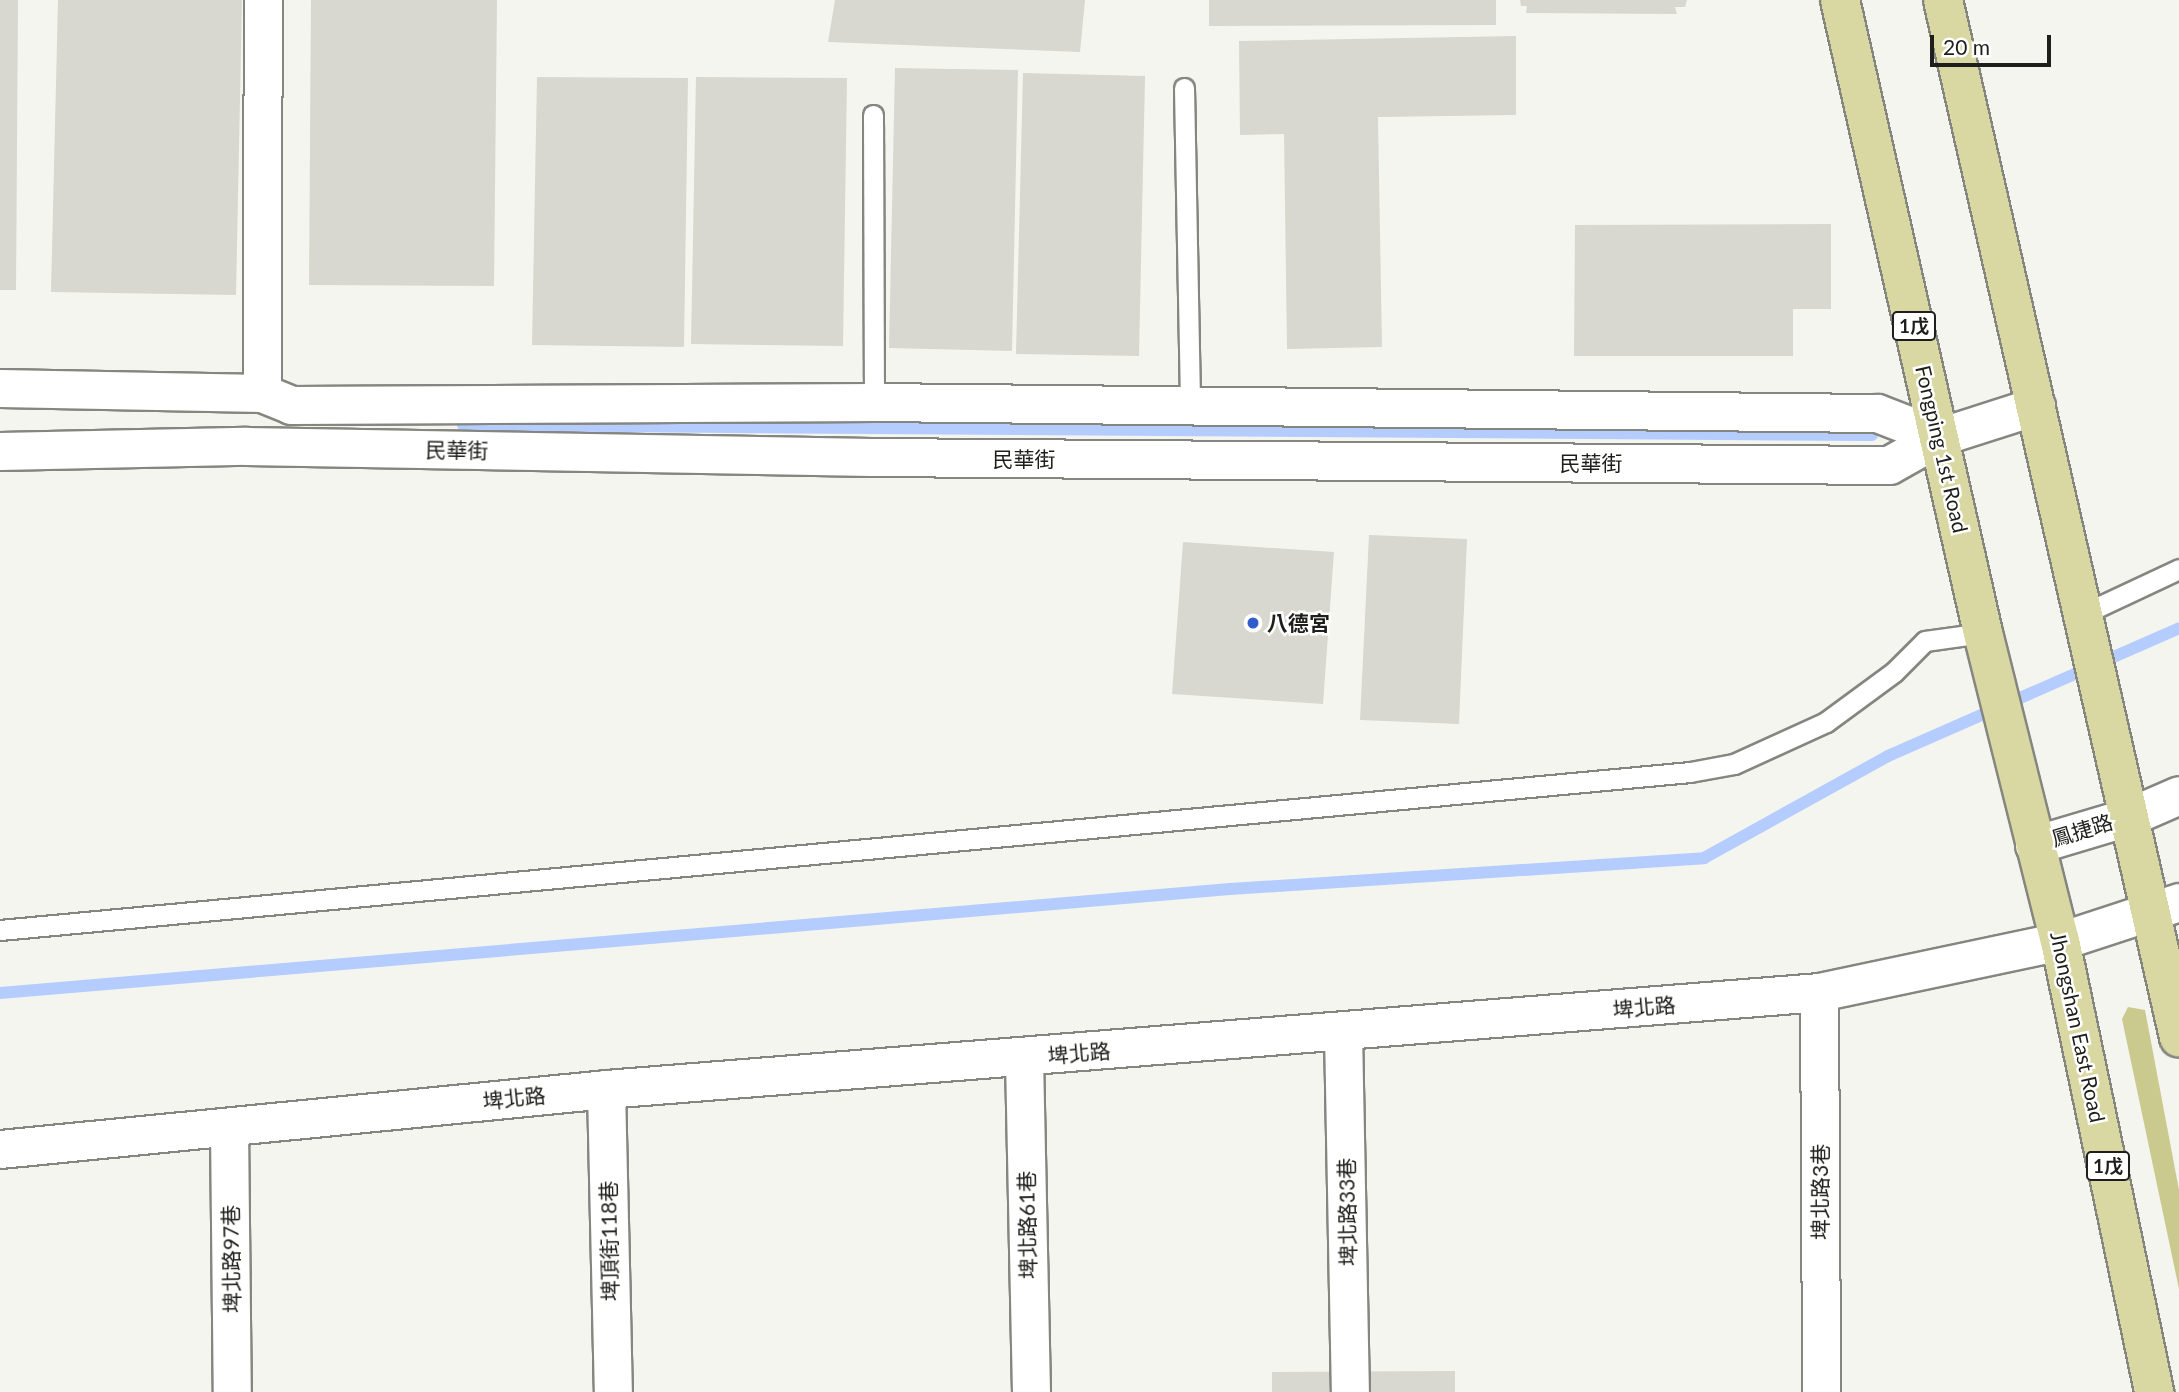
<!DOCTYPE html>
<meta charset="utf-8">
<style>
body{margin:0}
#map{position:relative;width:2179px;height:1392px;overflow:hidden;background:#f5f5ef;font-family:Lato,"Noto Sans TC",sans-serif}
div>[style]{position:absolute}
.green>*{inset:0;background:#cbca8e}
.stream>*{height:12px;margin:-6px;padding:0 6px;transform-origin:6px;border-radius:6px;background:#b4ccfe}
.building>*{inset:0;background:#d8d8d1}
.roads{filter:drop-shadow(2px 0 #868680) drop-shadow(-2px 0 #868680) drop-shadow(0 2px #868680) drop-shadow(0 -2px #868680)}
.service>*{height:19px;margin:-9.5px;padding:0 9.5px;transform-origin:9.5px;border-radius:9.5px;background:#fff}
.minor>*{height:37px;margin:-18.5px;padding:0 18.5px;transform-origin:18.5px;border-radius:18.5px;background:#fff}
.primary>*{height:38px;margin:-19px;padding:0 19px;transform-origin:19px;border-radius:19px;background:#d9d7a2}
.dots>*{width:19px;height:19px;translate:-50% -50%;box-sizing:border-box;border:4px solid #fffffe;border-radius:50%}
span{translate:-50% -50%;white-space:nowrap;text-align:center;line-height:1.15;-webkit-text-stroke:5px #fffffe;paint-order:stroke}
.shield-label span{padding:2px 5px;background:#fffffe;border:2px solid;border-radius:5px;-webkit-text-stroke-width:0}
.shield-label{font-size:19px;color:#1e1e1c;font-weight:700}
.street-label{font-size:21px;color:#1e1e1c}
.poi-label{font-size:21px;color:#1e1e1c;font-weight:700}
.left{translate:0 -50%;text-align:left}
.scale{position:absolute;left:1930px;top:35px;width:121px;height:32px;box-sizing:border-box;border:4px solid #1e1e1c;border-top:0;padding-left:9px;font-size:21px;line-height:24px;white-space:nowrap;color:#1e1e1c;-webkit-text-stroke:5px #fffffe;paint-order:stroke}
</style>
<div id="map">
<div class="green">
<div style="clip-path:polygon(2128px 1007px,2145px 1010px,2179px 1190px,2179px 1289px,2122px 1019px)"></div>
</div>
<div class="stream">
<div style="left:463px;top:425px;width:1409px;rotate:0.41deg"></div>
<div style="left:0;top:993px;width:1234px;rotate:-4.83deg"></div>
<div style="left:1230px;top:889px;width:475px;rotate:-3.7deg"></div>
<div style="left:1704px;top:858px;width:210px;rotate:-29deg"></div>
<div style="left:1888px;top:756px;width:318px;rotate:-23.7deg"></div>
</div>
<div class="building">
<div style="clip-path:polygon(0 0,18px 0,16px 290px,0 290px)"></div>
<div style="clip-path:polygon(58px 0,242px 0,236px 295px,51px 292px)"></div>
<div style="clip-path:polygon(311px 0,497px 0,494px 286px,309px 285px)"></div>
<div style="clip-path:polygon(835px 0,1085px 0,1080px 52px,828px 42px)"></div>
<div style="clip-path:polygon(1209px 0,1496px 0,1496px 25px,1209px 26px)"></div>
<div style="clip-path:polygon(1520px 0,1687px 0,1685px 7px,1675px 7px,1677px 14px,1526px 13px,1527px 6px,1521px 6px)"></div>
<div style="clip-path:polygon(1516px 36px,1516px 115px,1378px 117px,1382px 347px,1287px 349px,1284px 134px,1240px 135px,1239px 41px)"></div>
<div style="clip-path:polygon(895px 68px,1018px 70px,1012px 351px,889px 348px)"></div>
<div style="clip-path:polygon(1023px 73px,1145px 76px,1139px 356px,1016px 354px)"></div>
<div style="clip-path:polygon(537px 77px,688px 78px,684px 347px,532px 345px)"></div>
<div style="clip-path:polygon(696px 77px,847px 78px,843px 346px,691px 344px)"></div>
<div style="clip-path:polygon(1831px 224px,1831px 309px,1793px 309px,1793px 356px,1574px 356px,1575px 225px)"></div>
<div style="clip-path:polygon(1369px 535px,1467px 539px,1459px 724px,1360px 720px)"></div>
<div style="clip-path:polygon(1183px 542px,1334px 552px,1323px 704px,1172px 694px)"></div>
<div style="clip-path:polygon(1455px 1371px,1455px 1392px,1272px 1392px,1272px 1372px)"></div>
</div>
<div class="roads">
<div class="service">
<div style="left:1184px;top:88px;width:319px;rotate:88.9deg"></div>
<div style="left:873px;top:115px;width:287px;rotate:89.8deg"></div>
<div style="left:2083px;top:614px;width:106px;rotate:-25.1deg"></div>
<div style="left:0;top:930px;width:1697px;rotate:-5.34deg"></div>
<div style="left:1690px;top:772px;width:45px;rotate:-10.3deg"></div>
<div style="left:1734px;top:764px;width:101px;rotate:-24.5deg"></div>
<div style="left:1826px;top:722px;width:84px;rotate:-36.3deg"></div>
<div style="left:1894px;top:672px;width:44px;rotate:-45deg"></div>
<div style="left:1925px;top:641px;width:59px;rotate:-7.9deg"></div>
</div>
<div class="minor">
<div style="left:0;top:388px;width:262px;rotate:1.1deg"></div>
<div style="left:262px;top:393px;width:31px;rotate:22deg"></div>
<div style="left:291px;top:405px;width:583px;rotate:-0.29deg"></div>
<div style="left:874px;top:402px;width:1003px;rotate:0.63deg"></div>
<div style="left:1877px;top:413px;width:66px;rotate:21.2deg"></div>
<div style="left:262px;top:393px;width:393px;rotate:-89.9deg"></div>
<div style="left:0;top:451px;width:246px;rotate:-1.2deg"></div>
<div style="left:246px;top:446px;width:625px;rotate:1.01deg"></div>
<div style="left:871px;top:457px;width:1018px;rotate:0.45deg"></div>
<div style="left:1889px;top:465px;width:57px;rotate:-29.2deg"></div>
<div style="left:1939px;top:437px;width:102px;rotate:-17.7deg"></div>
<div style="left:2034px;top:845px;width:101px;rotate:-16.6deg"></div>
<div style="left:2131px;top:816px;width:52px;rotate:-23.6deg"></div>
<div style="left:1819px;top:992px;width:400px;rotate:89.7deg"></div>
<div style="left:1343px;top:1032px;width:360px;rotate:88.9deg"></div>
<div style="left:1024px;top:1058px;width:334px;rotate:88.8deg"></div>
<div style="left:606px;top:1089px;width:303px;rotate:88.7deg"></div>
<div style="left:229px;top:1127px;width:265px;rotate:89.4deg"></div>
<div style="left:0;top:1149px;width:609px;rotate:-5.65deg"></div>
<div style="left:606px;top:1089px;width:1217px;rotate:-4.57deg"></div>
<div style="left:1819px;top:992px;width:246px;rotate:-11.9deg"></div>
<div style="left:2060px;top:941px;width:125px;rotate:-18.1deg"></div>
</div>
<div class="primary">
<div style="left:1840px;top:0;width:649px;rotate:77.27deg"></div>
<div style="left:1983px;top:633px;width:317px;rotate:76deg"></div>
<div style="left:2060px;top:941px;width:461px;rotate:78.2deg"></div>
<div style="left:1943px;top:0;width:1064px;rotate:77.18deg"></div>
</div>
</div>
<div class="dots">
<div style="left:1253px;top:623px;background:#325bcb"></div>
</div>
<div class="shield-label">
<span style="left:1914px;top:326px">1戊</span>
<span style="left:2108px;top:1166px">1戊</span>
</div>
<div class="street-label">
<span style="left:1942px;top:449px;rotate:77deg">Fongping 1st Road</span>
<span style="left:457px;top:450px;rotate:1deg">民華街</span>
<span style="left:1024px;top:459px">民華街</span>
<span style="left:1591px;top:463px">民華街</span>
<span style="left:2082px;top:830px;rotate:-17deg">鳳捷路</span>
<span style="left:1644px;top:1007px;rotate:-5deg">埤北路</span>
<span style="left:2078px;top:1027px;rotate:78deg">Jhongshan East Road</span>
<span style="left:1079px;top:1053px;rotate:-5deg">埤北路</span>
<span style="left:514px;top:1098px;rotate:-6deg">埤北路</span>
<span style="left:1820px;top:1192px;rotate:-90deg">埤北路3巷</span>
<span style="left:1347px;top:1212px;rotate:-91deg">埤北路33巷</span>
<span style="left:1027px;top:1225px;rotate:-91deg">埤北路61巷</span>
<span style="left:609px;top:1241px;rotate:-91deg">埤頂街118巷</span>
<span style="left:231px;top:1259px;rotate:-91deg">埤北路97巷</span>
</div>
<div class="poi-label">
<span class="left" style="left:1267px;top:623px">八德宮</span>
</div>
<div class="scale">20 m</div>
</div>
